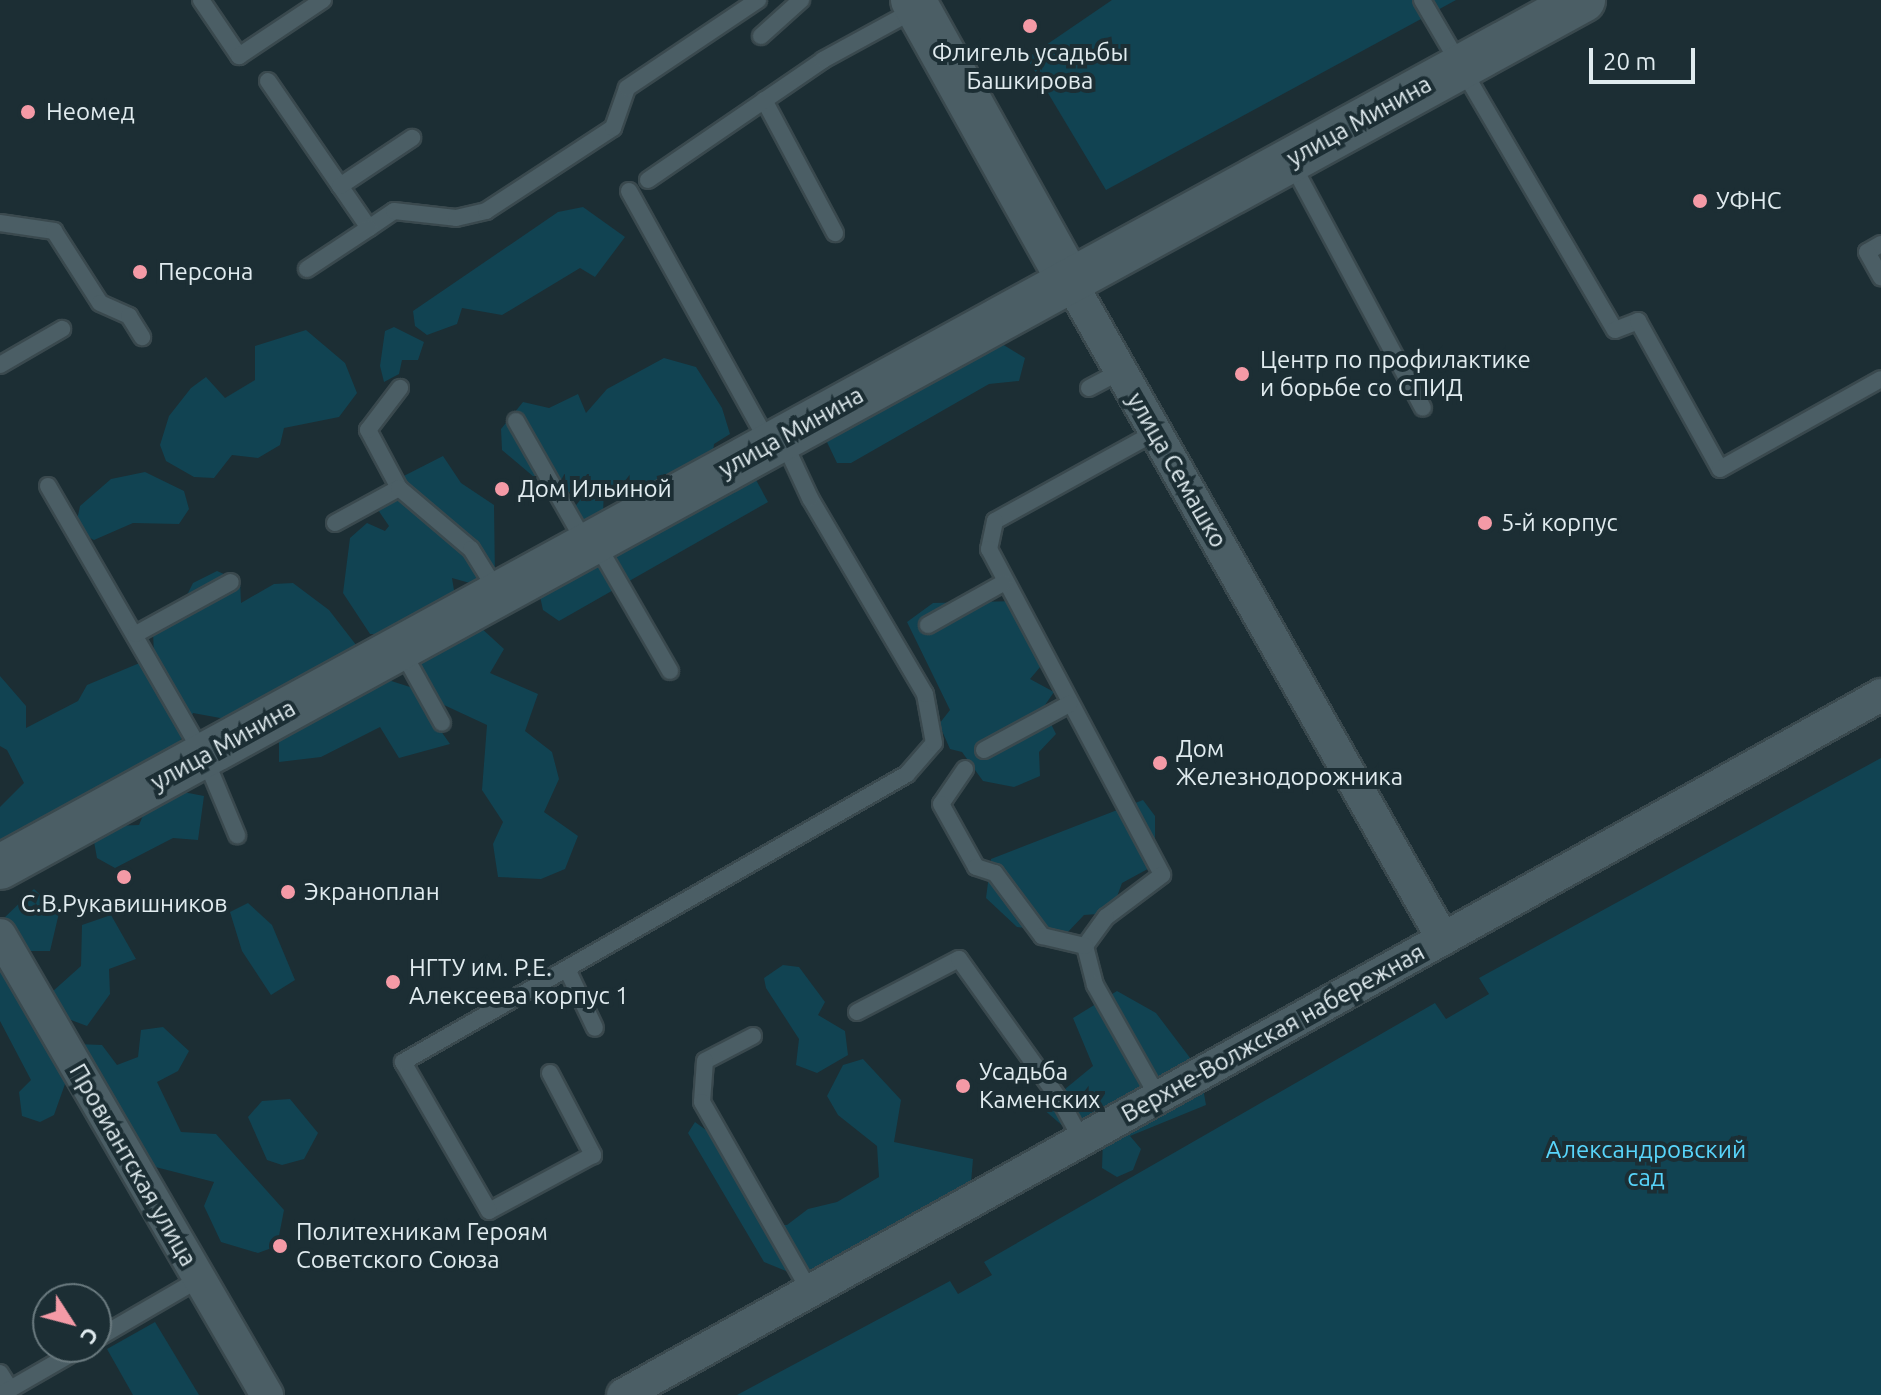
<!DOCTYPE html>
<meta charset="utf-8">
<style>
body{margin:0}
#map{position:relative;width:1881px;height:1395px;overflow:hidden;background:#1c2e34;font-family:Ubuntu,sans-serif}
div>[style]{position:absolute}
.green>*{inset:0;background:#114352}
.roads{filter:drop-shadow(2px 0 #3a494e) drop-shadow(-2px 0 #3a494e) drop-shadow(0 2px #3a494e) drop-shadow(0 -2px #3a494e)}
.lane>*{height:16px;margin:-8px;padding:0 8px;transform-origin:8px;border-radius:8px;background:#4b5e65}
.street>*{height:32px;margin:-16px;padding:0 16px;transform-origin:16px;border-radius:16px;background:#4b5e65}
.secondary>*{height:44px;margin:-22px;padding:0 22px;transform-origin:22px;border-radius:22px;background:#4b5e65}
.dots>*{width:22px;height:22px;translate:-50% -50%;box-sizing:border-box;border:4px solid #1c2e34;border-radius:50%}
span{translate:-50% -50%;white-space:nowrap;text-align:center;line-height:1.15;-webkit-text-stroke:8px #1c2e34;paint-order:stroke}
.poi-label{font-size:24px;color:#e0ebef}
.left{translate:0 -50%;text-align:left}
.street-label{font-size:24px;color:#e0ebef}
.park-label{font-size:24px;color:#58d5fb}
.north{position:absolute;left:32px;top:1283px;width:80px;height:80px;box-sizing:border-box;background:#1c2e34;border:2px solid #6a7a7f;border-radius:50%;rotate:126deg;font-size:22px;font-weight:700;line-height:32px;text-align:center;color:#e0ebef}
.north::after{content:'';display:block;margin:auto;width:28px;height:36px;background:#f49aa6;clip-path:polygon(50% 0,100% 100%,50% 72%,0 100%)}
.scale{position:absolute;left:1589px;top:48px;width:106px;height:36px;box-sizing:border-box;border:4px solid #e0ebef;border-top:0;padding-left:10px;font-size:24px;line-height:28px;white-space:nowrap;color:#e0ebef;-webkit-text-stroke:6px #1c2e34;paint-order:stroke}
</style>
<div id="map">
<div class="green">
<div style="clip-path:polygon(1112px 0,1456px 0,1106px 190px,1027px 58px)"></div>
<div style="clip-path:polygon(583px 207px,625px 237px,595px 277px,580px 268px,502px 315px,462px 308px,457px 324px,427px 335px,415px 326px,413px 311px,558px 212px)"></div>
<div style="clip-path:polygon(394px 327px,424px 342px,418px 360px,402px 360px,399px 374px,384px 382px,380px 366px,385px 331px)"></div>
<div style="clip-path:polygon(306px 330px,345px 363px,357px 393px,339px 417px,284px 428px,280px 445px,258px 458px,232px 455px,214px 478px,194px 477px,166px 461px,160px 445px,169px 416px,191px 388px,206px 377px,225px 398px,255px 380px,255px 346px)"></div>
<div style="clip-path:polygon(1002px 344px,1025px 358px,1019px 381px,989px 384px,851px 463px,837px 463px,826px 440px)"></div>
<div style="clip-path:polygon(664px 358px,696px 367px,722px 408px,730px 434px,714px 444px,710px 473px,620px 507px,622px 487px,604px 486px,603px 516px,580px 531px,570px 513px,584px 495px,547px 488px,502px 450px,501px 429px,523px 402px,549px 408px,578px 394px,586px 413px,607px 389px)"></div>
<div style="clip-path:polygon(443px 456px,461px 483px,494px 505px,495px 579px,484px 587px,452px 578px,457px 608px,403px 634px,370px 634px,343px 593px,350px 538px,367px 523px,385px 531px,389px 526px,376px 507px,390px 483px)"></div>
<div style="clip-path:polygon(145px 472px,184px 491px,189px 509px,179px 524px,133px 523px,94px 540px,75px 530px,80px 506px,111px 479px)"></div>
<div style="clip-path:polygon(755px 478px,768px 502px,559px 621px,543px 610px,539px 592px)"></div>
<div style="clip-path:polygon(217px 571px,240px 581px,241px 603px,274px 584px,293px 583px,329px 610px,360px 650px,283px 714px,244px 708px,231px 720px,193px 713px,172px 758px,60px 821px,32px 821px,25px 848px,0 846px,0 807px,24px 783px,7px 750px,0 746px,0 676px,26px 706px,26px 728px,78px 701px,87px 685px,154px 657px,153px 631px,176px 617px,193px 583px)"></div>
<div style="clip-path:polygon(1023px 601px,1052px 653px,1030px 679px,1054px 692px,1043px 708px,1056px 734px,1039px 752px,1040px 776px,1014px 787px,983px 781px,962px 752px,950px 749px,939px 724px,950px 710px,907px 622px,933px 603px)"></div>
<div style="clip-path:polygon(479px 626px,504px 649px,490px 673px,538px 694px,525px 731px,552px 752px,559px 779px,544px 812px,578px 836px,565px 869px,541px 879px,498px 877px,493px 844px,503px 822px,482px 790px,487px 725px,444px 705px,418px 665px,421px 647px)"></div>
<div style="clip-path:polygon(382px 678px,410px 687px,450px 744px,399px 758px,380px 727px,321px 757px,279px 762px,279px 739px)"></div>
<div style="clip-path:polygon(1881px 758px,1881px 1395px,737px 1395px,950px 1281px,958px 1294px,992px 1275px,984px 1262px,1435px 1003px,1446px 1019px,1489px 994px,1479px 978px)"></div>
<div style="clip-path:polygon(178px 791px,204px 796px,198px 840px,173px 838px,115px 868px,97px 858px,93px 836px,113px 826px,139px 825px,146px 808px)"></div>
<div style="clip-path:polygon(1143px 800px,1155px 816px,1155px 865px,1122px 883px,1111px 913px,1084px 915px,1067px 933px,1017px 927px,986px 898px,991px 859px)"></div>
<div style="clip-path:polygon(34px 889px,59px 913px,50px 951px,24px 951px,51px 1043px,102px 1045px,117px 1065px,138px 1057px,141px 1030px,163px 1027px,189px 1051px,178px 1071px,157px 1082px,181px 1132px,216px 1134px,284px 1210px,277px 1246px,258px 1253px,221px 1242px,204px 1206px,214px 1182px,132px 1161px,70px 1070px,54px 1115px,40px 1122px,22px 1116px,19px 1092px,31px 1080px,0 1021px,0 922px)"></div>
<div style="clip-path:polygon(248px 903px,272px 925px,295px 980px,271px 995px,242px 951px,230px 912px)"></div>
<div style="clip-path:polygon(111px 915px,136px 959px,109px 969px,110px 994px,87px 1026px,63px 1017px,52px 992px,81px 966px,82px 925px)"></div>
<div style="clip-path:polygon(783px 965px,799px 967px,825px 1002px,818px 1015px,845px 1031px,848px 1055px,817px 1073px,796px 1065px,799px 1039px,766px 988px,764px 978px)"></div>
<div style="clip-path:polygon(1117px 991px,1156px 1013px,1200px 1071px,1206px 1105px,1130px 1136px,1141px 1149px,1133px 1170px,1117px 1177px,1102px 1168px,1103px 1139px,1072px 1134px,1042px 1108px,1093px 1066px,1073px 1018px)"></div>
<div style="clip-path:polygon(863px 1059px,901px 1100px,894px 1142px,973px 1159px,970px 1195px,808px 1280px,764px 1262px,688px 1133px,695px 1122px,746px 1159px,778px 1225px,787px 1225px,808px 1209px,837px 1202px,879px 1177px,877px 1146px,838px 1115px,827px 1096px,843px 1065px)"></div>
<div style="clip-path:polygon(290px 1099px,318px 1133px,304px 1159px,282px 1165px,267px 1160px,248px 1117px,262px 1101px)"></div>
<div style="clip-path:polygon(155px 1322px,199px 1395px,133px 1395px,107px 1349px)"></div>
</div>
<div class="roads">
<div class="lane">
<div style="left:201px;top:0;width:68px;rotate:55.8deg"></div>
<div style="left:239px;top:56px;width:101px;rotate:-33.7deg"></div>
<div style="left:1422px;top:0;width:382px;rotate:59.7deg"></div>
<div style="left:1615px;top:330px;width:25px;rotate:-21deg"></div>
<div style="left:1638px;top:321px;width:169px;rotate:61deg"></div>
<div style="left:1720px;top:469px;width:184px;rotate:-29.2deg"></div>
<div style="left:761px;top:36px;width:54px;rotate:-42deg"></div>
<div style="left:268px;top:81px;width:178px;rotate:55.5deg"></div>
<div style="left:369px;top:228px;width:30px;rotate:-34deg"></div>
<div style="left:394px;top:211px;width:62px;rotate:6.4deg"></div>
<div style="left:456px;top:218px;width:31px;rotate:-13deg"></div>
<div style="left:486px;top:211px;width:152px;rotate:-33.2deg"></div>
<div style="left:613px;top:128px;width:42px;rotate:-70.7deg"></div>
<div style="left:627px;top:88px;width:158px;rotate:-33.9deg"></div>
<div style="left:764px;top:100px;width:151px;rotate:61.9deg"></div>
<div style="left:1290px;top:160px;width:281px;rotate:61.8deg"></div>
<div style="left:648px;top:180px;width:212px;rotate:-34.4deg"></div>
<div style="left:823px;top:60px;width:106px;rotate:-28.7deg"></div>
<div style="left:340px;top:186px;width:87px;rotate:-33.7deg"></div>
<div style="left:629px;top:191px;width:289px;rotate:61deg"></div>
<div style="left:0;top:223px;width:55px;rotate:8.4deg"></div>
<div style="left:54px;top:231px;width:85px;rotate:57.4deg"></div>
<div style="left:100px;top:303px;width:32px;rotate:24deg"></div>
<div style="left:129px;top:316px;width:25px;rotate:58deg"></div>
<div style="left:1881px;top:244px;width:16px;rotate:150deg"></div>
<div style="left:1867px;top:252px;width:29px;rotate:61deg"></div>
<div style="left:307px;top:269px;width:74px;rotate:-33.5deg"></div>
<div style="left:0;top:365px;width:72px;rotate:-30.1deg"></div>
<div style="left:1089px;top:388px;width:36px;rotate:-28deg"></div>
<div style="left:516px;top:421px;width:142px;rotate:60.4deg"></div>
<div style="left:1156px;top:432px;width:184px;rotate:151.1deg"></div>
<div style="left:995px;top:521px;width:29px;rotate:102deg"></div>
<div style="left:989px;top:549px;width:369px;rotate:62deg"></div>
<div style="left:1162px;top:875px;width:70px;rotate:143.1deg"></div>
<div style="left:1106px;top:917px;width:36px;rotate:126deg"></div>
<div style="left:1085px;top:946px;width:40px;rotate:75.6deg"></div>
<div style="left:1095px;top:985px;width:129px;rotate:60.6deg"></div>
<div style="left:48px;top:486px;width:312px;rotate:60deg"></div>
<div style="left:204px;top:756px;width:86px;rotate:67.3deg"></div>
<div style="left:399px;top:488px;width:66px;rotate:-118.1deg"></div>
<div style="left:368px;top:430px;width:53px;rotate:-52.7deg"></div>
<div style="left:335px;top:523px;width:73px;rotate:-28.7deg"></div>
<div style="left:399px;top:488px;width:94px;rotate:40.3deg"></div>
<div style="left:471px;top:549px;width:49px;rotate:58.2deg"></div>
<div style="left:595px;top:541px;width:150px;rotate:60deg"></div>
<div style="left:928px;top:625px;width:86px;rotate:-29.2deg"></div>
<div style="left:136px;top:634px;width:108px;rotate:-28.7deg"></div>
<div style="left:402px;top:651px;width:82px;rotate:60.9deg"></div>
<div style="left:984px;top:750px;width:97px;rotate:-28.4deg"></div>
<div style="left:965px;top:769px;width:42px;rotate:124.4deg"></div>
<div style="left:941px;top:804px;width:72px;rotate:60.9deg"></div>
<div style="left:976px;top:867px;width:20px;rotate:18deg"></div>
<div style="left:995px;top:873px;width:79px;rotate:53.3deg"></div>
<div style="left:1042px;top:936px;width:44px;rotate:13.1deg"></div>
<div style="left:567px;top:969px;width:65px;rotate:64.6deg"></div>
<div style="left:857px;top:1012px;width:115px;rotate:-27.5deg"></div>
<div style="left:959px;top:959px;width:173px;rotate:54.4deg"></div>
<div style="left:1060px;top:1100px;width:46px;rotate:61.2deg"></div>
<div style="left:753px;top:1036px;width:54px;rotate:152.5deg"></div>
<div style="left:705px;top:1061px;width:41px;rotate:94.2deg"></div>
<div style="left:702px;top:1102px;width:218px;rotate:60.3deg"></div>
<div style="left:550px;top:1073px;width:93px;rotate:62.3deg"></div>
<div style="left:593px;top:1155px;width:118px;rotate:151.7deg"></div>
<div style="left:489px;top:1211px;width:172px;rotate:-120deg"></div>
<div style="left:403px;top:1062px;width:580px;rotate:-29.74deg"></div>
<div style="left:907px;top:774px;width:41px;rotate:-48.9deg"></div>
<div style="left:934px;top:743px;width:50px;rotate:-100.4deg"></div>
<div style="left:925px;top:694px;width:227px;rotate:-120.4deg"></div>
<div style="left:810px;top:498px;width:66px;rotate:-115deg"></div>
<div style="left:96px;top:1339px;width:119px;rotate:-30.2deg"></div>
<div style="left:0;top:1373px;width:19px;rotate:58deg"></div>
<div style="left:0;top:1395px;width:96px;rotate:-30deg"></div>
</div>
<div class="street">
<div style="left:1068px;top:278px;width:760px;rotate:60.43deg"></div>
<div style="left:0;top:935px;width:532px;rotate:59.87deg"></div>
<div style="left:623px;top:1395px;width:1440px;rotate:-29.09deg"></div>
</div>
<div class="secondary">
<div style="left:913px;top:0;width:318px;rotate:60.9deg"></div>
<div style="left:0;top:867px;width:1805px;rotate:-28.71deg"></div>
</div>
</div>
<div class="dots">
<div style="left:1030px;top:26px;background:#f49aa6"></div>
<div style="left:28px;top:112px;background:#f49aa6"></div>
<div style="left:1700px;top:201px;background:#f49aa6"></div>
<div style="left:140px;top:272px;background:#f49aa6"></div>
<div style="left:1242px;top:374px;background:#f49aa6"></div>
<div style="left:502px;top:489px;background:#f49aa6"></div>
<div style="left:1485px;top:523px;background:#f49aa6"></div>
<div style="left:1160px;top:763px;background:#f49aa6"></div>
<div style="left:124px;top:877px;background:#f49aa6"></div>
<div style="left:288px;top:892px;background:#f49aa6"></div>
<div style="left:393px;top:982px;background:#f49aa6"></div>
<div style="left:963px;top:1086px;background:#f49aa6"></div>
<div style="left:280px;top:1246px;background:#f49aa6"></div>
</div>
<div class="poi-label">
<span style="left:1030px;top:67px">Флигель усадьбы<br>Башкирова</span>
<span class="left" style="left:46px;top:112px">Неомед</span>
<span class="left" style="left:1716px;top:201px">УФНС</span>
<span class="left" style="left:158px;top:272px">Персона</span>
<span class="left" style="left:1260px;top:374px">Центр по профилактике<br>и борьбе со СПИД</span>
<span class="left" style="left:518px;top:489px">Дом Ильиной</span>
<span class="left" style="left:1501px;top:523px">5-й корпус</span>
<span class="left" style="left:1176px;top:763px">Дом<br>Железнодорожника</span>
<span class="left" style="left:304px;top:892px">Экраноплан</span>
<span style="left:124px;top:904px">С.В.Рукавишников</span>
<span class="left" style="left:409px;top:982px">НГТУ им. Р.Е.<br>Алексеева корпус 1</span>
<span class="left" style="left:979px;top:1086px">Усадьба<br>Каменских</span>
<span class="left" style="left:296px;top:1246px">Политехникам Героям<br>Советского Союза</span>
</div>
<div class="street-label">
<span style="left:1359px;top:121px;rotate:-29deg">улица Минина</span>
<span style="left:791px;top:432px;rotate:-29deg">улица Минина</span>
<span style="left:1177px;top:470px;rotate:60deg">улица Семашко</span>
<span style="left:223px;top:745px;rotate:-29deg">улица Минина</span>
<span style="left:1273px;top:1033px;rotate:-29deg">Верхне-Волжская набережная</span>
<span style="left:133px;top:1165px;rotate:60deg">Провиантская улица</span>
</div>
<div class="park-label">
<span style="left:1646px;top:1164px">Александровский<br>сад</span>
</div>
<div class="north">С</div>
<div class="scale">20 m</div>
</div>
